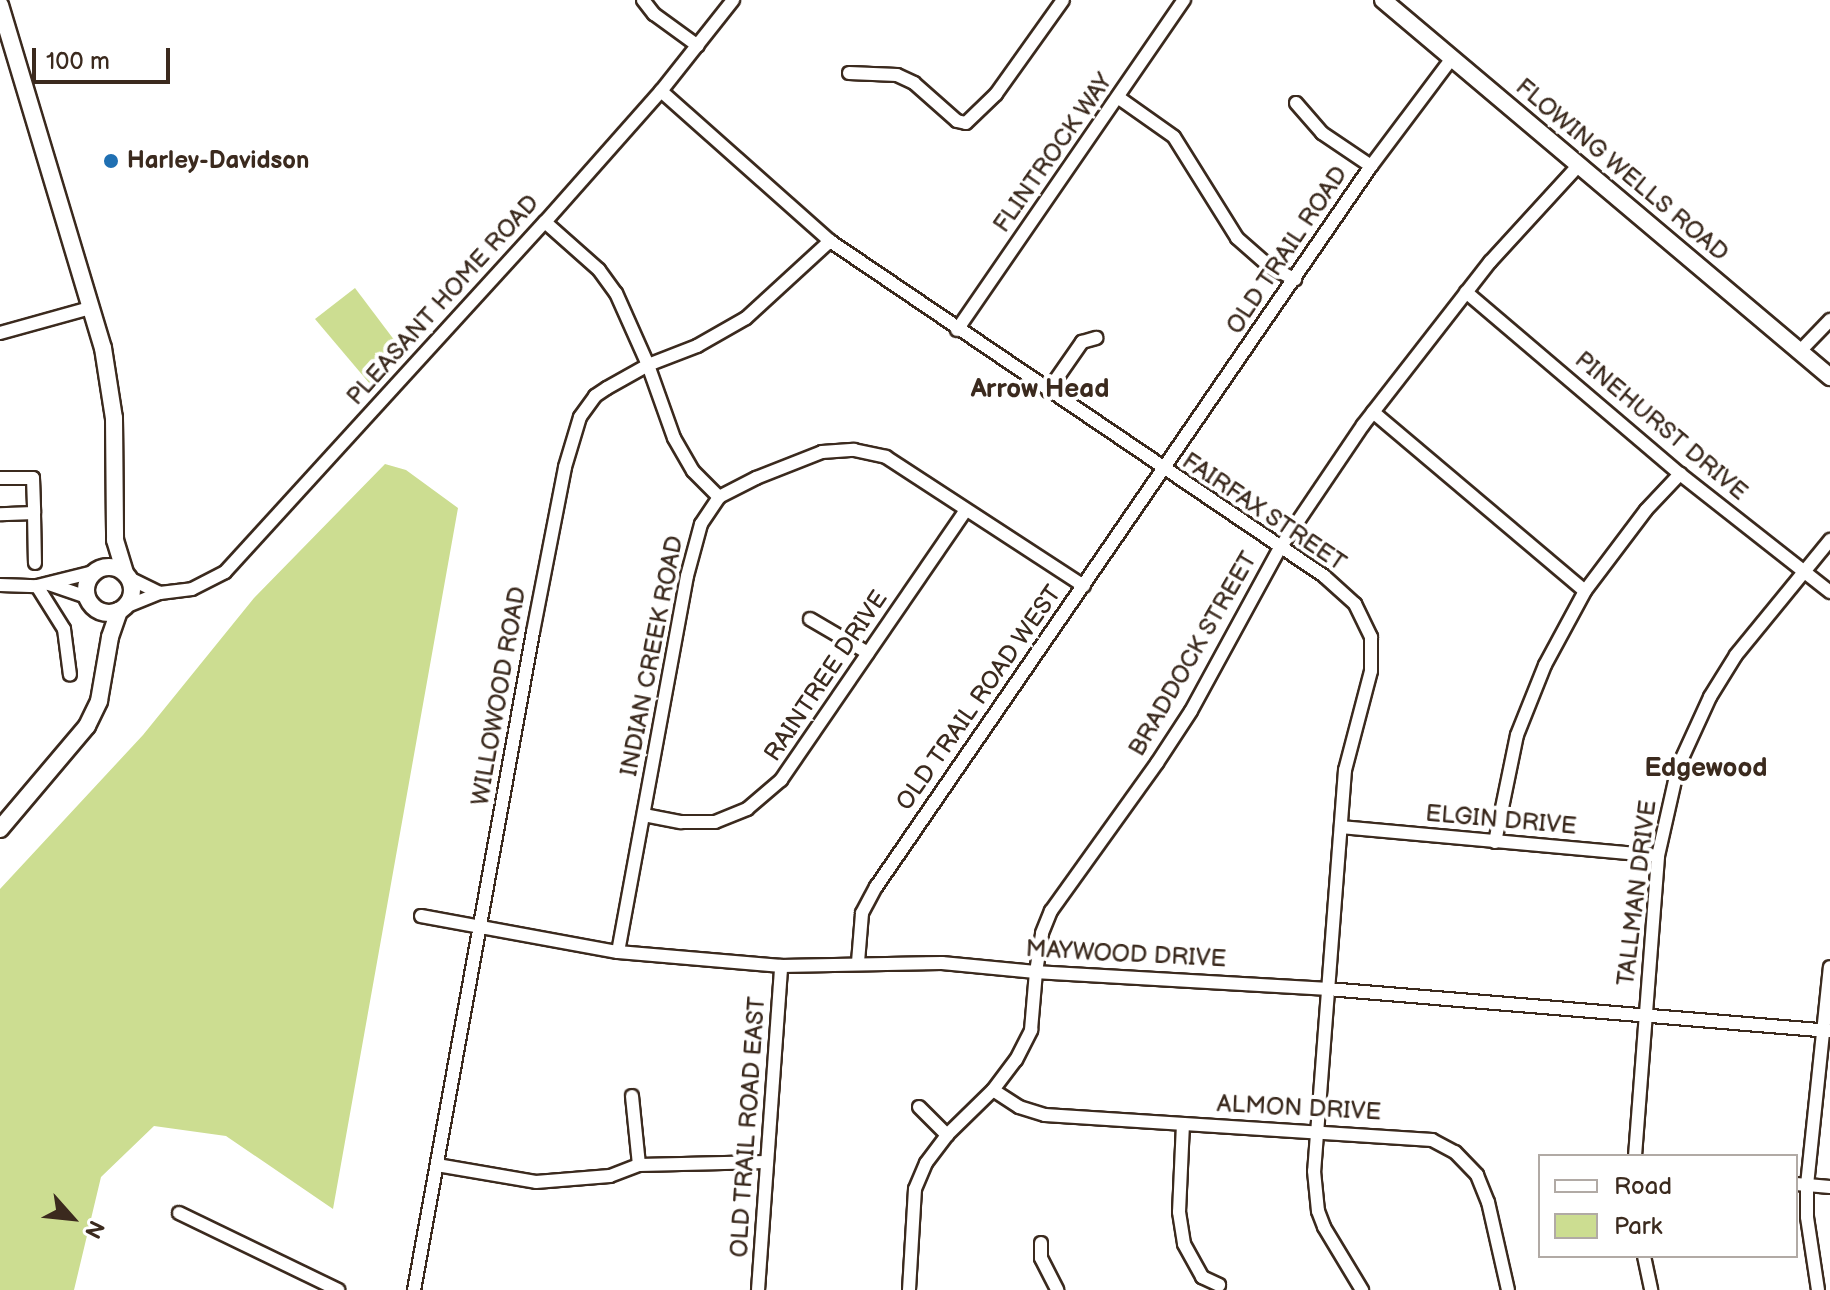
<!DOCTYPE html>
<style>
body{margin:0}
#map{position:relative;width:1830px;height:1290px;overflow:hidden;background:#fff;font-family:"Balsamiq Sans",sans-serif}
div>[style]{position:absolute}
.green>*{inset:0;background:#ccdd91}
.roads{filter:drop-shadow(2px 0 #3b2a1e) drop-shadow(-2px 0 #3b2a1e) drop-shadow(0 2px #3b2a1e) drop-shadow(0 -2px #3b2a1e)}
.minor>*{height:12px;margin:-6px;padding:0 6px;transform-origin:6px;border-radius:6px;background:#fff}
.major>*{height:16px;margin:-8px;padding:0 8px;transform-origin:8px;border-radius:8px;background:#fff}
.major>.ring{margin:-8px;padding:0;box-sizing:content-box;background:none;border:16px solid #fff;border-radius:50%}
.dots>*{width:22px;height:22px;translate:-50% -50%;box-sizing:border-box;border:4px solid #fff;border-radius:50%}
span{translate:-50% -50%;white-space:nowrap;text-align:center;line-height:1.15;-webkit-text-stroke:8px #fff;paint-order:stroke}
.street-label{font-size:24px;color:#3b2a1e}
.poi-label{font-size:24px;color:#3b2a1e;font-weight:700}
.left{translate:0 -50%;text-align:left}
.neighbourhood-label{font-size:26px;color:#3b2a1e;font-weight:700}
.legend{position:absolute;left:1538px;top:1154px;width:260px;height:104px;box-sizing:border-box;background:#fff;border:2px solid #b1aaa5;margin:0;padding:10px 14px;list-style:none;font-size:24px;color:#3b2a1e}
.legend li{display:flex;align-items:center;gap:16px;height:40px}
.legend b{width:40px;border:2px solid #b1aaa5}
.north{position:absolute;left:32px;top:1178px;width:80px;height:80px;-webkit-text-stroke:6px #fff;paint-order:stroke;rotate:117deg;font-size:22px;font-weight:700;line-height:32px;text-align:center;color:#3b2a1e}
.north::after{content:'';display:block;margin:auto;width:28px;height:36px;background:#3b2a1e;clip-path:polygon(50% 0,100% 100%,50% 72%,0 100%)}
.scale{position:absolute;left:32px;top:48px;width:138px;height:36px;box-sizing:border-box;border:4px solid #3b2a1e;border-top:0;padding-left:10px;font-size:24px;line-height:28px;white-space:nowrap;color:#3b2a1e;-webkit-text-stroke:6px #fff;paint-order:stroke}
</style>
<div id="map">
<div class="green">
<div style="clip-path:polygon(355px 288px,404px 353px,370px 384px,315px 319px)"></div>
<div style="clip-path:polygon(385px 464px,406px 470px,458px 508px,333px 1209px,226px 1136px,154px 1126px,101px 1177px,74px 1290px,0 1290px,0 889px,143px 735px,254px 598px)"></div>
</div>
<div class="roads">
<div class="minor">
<div style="left:643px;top:0;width:18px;rotate:52deg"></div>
<div style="left:654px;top:14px;width:54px;rotate:36deg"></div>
<div style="left:849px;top:73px;width:48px;rotate:2.4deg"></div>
<div style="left:897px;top:75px;width:19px;rotate:25deg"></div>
<div style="left:914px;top:83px;width:57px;rotate:41.5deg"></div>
<div style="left:957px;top:121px;width:9px;rotate:13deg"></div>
<div style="left:966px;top:123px;width:42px;rotate:-44deg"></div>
<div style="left:996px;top:94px;width:115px;rotate:-54.5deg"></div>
<div style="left:661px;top:91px;width:226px;rotate:41.6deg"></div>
<div style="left:830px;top:241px;width:597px;rotate:34.14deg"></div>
<div style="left:1324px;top:576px;width:42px;rotate:42.1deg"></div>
<div style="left:1355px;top:604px;width:37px;rotate:64deg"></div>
<div style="left:1371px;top:637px;width:34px;rotate:90deg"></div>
<div style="left:1371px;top:671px;width:102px;rotate:104.7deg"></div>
<div style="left:1345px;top:770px;width:402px;rotate:94.4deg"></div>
<div style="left:1314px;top:1171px;width:40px;rotate:84.3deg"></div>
<div style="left:1318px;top:1211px;width:17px;rotate:69deg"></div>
<div style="left:1324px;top:1227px;width:74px;rotate:58.9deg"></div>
<div style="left:1119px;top:98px;width:67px;rotate:35.3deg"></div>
<div style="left:1174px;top:137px;width:119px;rotate:58deg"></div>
<div style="left:1237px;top:238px;width:44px;rotate:41.3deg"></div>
<div style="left:1270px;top:267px;width:28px;rotate:26deg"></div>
<div style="left:1296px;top:103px;width:40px;rotate:49deg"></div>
<div style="left:1322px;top:133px;width:59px;rotate:34deg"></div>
<div style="left:545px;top:222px;width:72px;rotate:41.6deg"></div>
<div style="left:599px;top:270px;width:29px;rotate:54deg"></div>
<div style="left:616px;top:293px;width:79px;rotate:66deg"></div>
<div style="left:648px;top:365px;width:77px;rotate:70.4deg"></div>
<div style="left:674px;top:438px;width:38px;rotate:60deg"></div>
<div style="left:693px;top:471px;width:37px;rotate:45deg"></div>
<div style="left:1466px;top:292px;width:281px;rotate:40.4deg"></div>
<div style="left:1680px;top:474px;width:191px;rotate:38.2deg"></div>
<div style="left:957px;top:330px;width:401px;rotate:-55.5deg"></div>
<div style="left:0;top:333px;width:93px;rotate:-15.5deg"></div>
<div style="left:1801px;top:350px;width:42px;rotate:-46deg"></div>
<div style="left:1048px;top:391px;width:60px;rotate:-55.2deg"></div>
<div style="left:1082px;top:342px;width:15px;rotate:-16deg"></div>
<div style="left:1373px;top:412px;width:277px;rotate:40.2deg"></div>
<div style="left:0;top:478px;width:33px"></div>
<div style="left:33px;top:478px;width:35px;rotate:88deg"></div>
<div style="left:34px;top:513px;width:34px;rotate:178deg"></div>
<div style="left:34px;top:513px;width:50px;rotate:88.9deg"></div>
<div style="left:129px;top:578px;width:34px;rotate:26deg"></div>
<div style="left:49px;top:584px;width:40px;rotate:18.9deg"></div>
<div style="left:0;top:585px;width:37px;rotate:2deg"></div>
<div style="left:37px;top:586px;width:59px;rotate:-13.8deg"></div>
<div style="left:37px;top:586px;width:51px;rotate:57.9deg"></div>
<div style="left:64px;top:629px;width:46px;rotate:82.6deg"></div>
<div style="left:125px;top:607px;width:38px;rotate:-22deg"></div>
<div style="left:160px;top:593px;width:32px;rotate:-7deg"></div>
<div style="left:192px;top:589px;width:37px;rotate:-27deg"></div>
<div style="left:225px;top:572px;width:474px;rotate:-47.6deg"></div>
<div style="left:545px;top:222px;width:175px;rotate:-48.5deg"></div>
<div style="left:661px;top:91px;width:116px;rotate:-51.6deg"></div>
<div style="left:810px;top:619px;width:67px;rotate:30.4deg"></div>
<div style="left:644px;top:815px;width:38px;rotate:11deg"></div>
<div style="left:681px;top:822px;width:34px"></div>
<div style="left:715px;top:822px;width:35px;rotate:-22deg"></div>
<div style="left:747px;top:809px;width:45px;rotate:-40.5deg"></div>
<div style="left:781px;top:780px;width:326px;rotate:-55.6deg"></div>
<div style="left:1341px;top:827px;width:318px;rotate:5.2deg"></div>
<div style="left:1495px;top:842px;width:109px;rotate:-78.4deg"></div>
<div style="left:1517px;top:735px;width:75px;rotate:-68.2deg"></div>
<div style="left:1545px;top:665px;width:84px;rotate:-61.6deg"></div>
<div style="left:1585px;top:591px;width:101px;rotate:-53deg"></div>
<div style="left:1646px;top:510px;width:50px;rotate:-46.6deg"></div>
<div style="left:421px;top:916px;width:200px;rotate:10.4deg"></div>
<div style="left:618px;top:952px;width:164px;rotate:4.9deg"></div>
<div style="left:781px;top:966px;width:161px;rotate:-1.1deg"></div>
<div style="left:942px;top:963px;width:94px;rotate:5.5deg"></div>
<div style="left:1036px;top:972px;width:292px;rotate:3.3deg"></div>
<div style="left:1328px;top:989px;width:504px;rotate:4.78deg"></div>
<div style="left:618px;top:952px;width:382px;rotate:-79.6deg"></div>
<div style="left:687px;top:576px;width:54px;rotate:-74.9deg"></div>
<div style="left:701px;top:524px;width:32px;rotate:-56deg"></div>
<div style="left:719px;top:497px;width:42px;rotate:-27.2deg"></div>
<div style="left:756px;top:478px;width:71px;rotate:-21.5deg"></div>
<div style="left:822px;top:452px;width:32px;rotate:-4deg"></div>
<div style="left:854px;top:450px;width:33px;rotate:12deg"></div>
<div style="left:886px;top:457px;width:236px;rotate:33.1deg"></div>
<div style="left:858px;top:962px;width:49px;rotate:-85.3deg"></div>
<div style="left:862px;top:913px;width:30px;rotate:-62deg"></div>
<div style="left:876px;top:887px;width:875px;rotate:-55.53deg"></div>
<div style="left:1371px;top:166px;width:135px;rotate:-53.1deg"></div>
<div style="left:993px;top:1090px;width:31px;rotate:33deg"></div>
<div style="left:1019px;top:1107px;width:27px;rotate:17deg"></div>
<div style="left:1045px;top:1115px;width:388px;rotate:3.7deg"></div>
<div style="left:1432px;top:1140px;width:26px;rotate:28deg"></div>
<div style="left:1455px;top:1152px;width:32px;rotate:46deg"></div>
<div style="left:1477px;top:1175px;width:29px;rotate:68deg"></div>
<div style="left:1488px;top:1202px;width:90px;rotate:77.2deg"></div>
<div style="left:632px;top:1096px;width:69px;rotate:84.2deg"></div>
<div style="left:919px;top:1107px;width:40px;rotate:45deg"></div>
<div style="left:1183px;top:1124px;width:88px;rotate:92.6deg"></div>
<div style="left:1179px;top:1212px;width:32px;rotate:81deg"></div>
<div style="left:1184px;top:1244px;width:38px;rotate:61deg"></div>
<div style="left:1202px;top:1277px;width:19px;rotate:25deg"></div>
<div style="left:1635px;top:1156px;width:301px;rotate:-85.6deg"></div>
<div style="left:1658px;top:856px;width:91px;rotate:-77.3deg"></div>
<div style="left:1678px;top:767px;width:77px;rotate:-65.4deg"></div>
<div style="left:1710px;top:697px;width:49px;rotate:-58.2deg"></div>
<div style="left:1736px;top:655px;width:149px;rotate:-50.7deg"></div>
<div style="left:437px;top:1165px;width:100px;rotate:9.7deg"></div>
<div style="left:536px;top:1182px;width:74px;rotate:-4.6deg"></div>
<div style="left:610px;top:1176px;width:31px;rotate:-21deg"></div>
<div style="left:639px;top:1165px;width:128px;rotate:-1.3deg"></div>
<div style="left:1796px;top:1184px;width:34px;rotate:5deg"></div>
<div style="left:179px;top:1213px;width:177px;rotate:25.8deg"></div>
<div style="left:1041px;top:1243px;width:15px;rotate:90deg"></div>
<div style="left:1041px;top:1258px;width:36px;rotate:63deg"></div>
<div style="left:1644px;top:1256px;width:35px;rotate:78deg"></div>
<div style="left:414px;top:1290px;width:669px;rotate:-79.75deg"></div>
<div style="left:533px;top:632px;width:168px;rotate:-79deg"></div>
<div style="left:565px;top:467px;width:52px;rotate:-73.3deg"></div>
<div style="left:580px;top:417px;width:26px;rotate:-54deg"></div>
<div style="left:595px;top:396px;width:14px;rotate:-34deg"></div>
<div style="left:607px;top:388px;width:47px;rotate:-29.3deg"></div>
<div style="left:648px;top:365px;width:53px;rotate:-21.2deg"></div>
<div style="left:697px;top:346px;width:56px;rotate:-29.7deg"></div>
<div style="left:746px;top:318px;width:114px;rotate:-42.5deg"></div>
<div style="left:758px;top:1290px;width:325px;rotate:-85.9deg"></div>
<div style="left:909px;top:1290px;width:101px;rotate:-86.6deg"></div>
<div style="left:915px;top:1189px;width:28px;rotate:-67deg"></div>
<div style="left:926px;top:1163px;width:35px;rotate:-53deg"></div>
<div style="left:947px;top:1135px;width:64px;rotate:-44.4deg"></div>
<div style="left:993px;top:1090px;width:38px;rotate:-53deg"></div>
<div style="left:1016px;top:1060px;width:34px;rotate:-63deg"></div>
<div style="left:1031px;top:1030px;width:58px;rotate:-85.1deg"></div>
<div style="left:1036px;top:972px;width:39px;rotate:-81deg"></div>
<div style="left:1042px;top:933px;width:24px;rotate:-68deg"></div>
<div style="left:1051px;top:911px;width:182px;rotate:-54.4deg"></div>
<div style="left:1157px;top:763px;width:62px;rotate:-56.8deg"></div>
<div style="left:1191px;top:711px;width:186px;rotate:-61.4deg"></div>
<div style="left:1280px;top:548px;width:148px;rotate:-56deg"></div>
<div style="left:1363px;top:425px;width:207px;rotate:-52.1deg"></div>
<div style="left:1490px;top:262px;width:130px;rotate:-47.5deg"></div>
<div style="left:1818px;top:1290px;width:74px;rotate:-98.6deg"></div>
<div style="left:1807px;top:1217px;width:32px;rotate:-90deg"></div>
<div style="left:1807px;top:1185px;width:219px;rotate:-84deg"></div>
</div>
<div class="major">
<div style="left:1383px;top:0;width:585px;rotate:40.14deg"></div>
<div style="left:0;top:5px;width:358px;rotate:73.3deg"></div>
<div style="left:103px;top:348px;width:71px;rotate:81.1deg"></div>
<div style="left:114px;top:418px;width:122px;rotate:89.5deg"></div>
<div style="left:115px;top:540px;width:34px;rotate:73deg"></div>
<div class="ring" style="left:86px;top:567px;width:30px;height:30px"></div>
<div style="left:0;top:829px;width:135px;rotate:-49.8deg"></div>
<div style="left:87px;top:726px;width:28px;rotate:-64deg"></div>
<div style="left:99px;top:701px;width:65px;rotate:-80.2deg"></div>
<div style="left:110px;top:637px;width:28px;rotate:-71deg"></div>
</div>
</div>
<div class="dots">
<div style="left:111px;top:161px;background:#1f6fb2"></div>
</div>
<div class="street-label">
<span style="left:1053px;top:153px;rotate:-55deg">FLINTROCK WAY</span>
<span style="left:1622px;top:170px;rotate:40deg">FLOWING WELLS ROAD</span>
<span style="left:1287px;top:250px;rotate:-56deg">OLD TRAIL ROAD</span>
<span style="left:443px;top:300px;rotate:-48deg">PLEASANT HOME ROAD</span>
<span style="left:1661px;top:426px;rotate:40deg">PINEHURST DRIVE</span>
<span style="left:1264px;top:512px;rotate:34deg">FAIRFAX STREET</span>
<span style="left:1193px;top:654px;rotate:-60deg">BRADDOCK STREET</span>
<span style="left:652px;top:656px;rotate:-79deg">INDIAN CREEK ROAD</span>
<span style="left:826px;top:676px;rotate:-56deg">RAINTREE DRIVE</span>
<span style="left:499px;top:696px;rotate:-80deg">WILLOWOOD ROAD</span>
<span style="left:979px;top:698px;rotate:-55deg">OLD TRAIL ROAD WEST</span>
<span style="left:1501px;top:820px;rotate:5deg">ELGIN DRIVE</span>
<span style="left:1637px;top:893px;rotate:-83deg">TALLMAN DRIVE</span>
<span style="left:1126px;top:954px;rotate:3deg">MAYWOOD DRIVE</span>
<span style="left:1299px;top:1108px;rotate:3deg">ALMON DRIVE</span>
<span style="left:748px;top:1127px;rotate:-86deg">OLD TRAIL ROAD EAST</span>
</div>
<div class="poi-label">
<span class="left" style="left:127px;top:161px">Harley-Davidson</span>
</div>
<div class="neighbourhood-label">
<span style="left:1040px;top:390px">Arrow Head</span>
<span style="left:1706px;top:769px">Edgewood</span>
</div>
<ul class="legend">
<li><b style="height:10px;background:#fff"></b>Road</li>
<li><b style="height:22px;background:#ccdd91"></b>Park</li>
</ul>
<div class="north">N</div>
<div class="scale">100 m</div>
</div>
